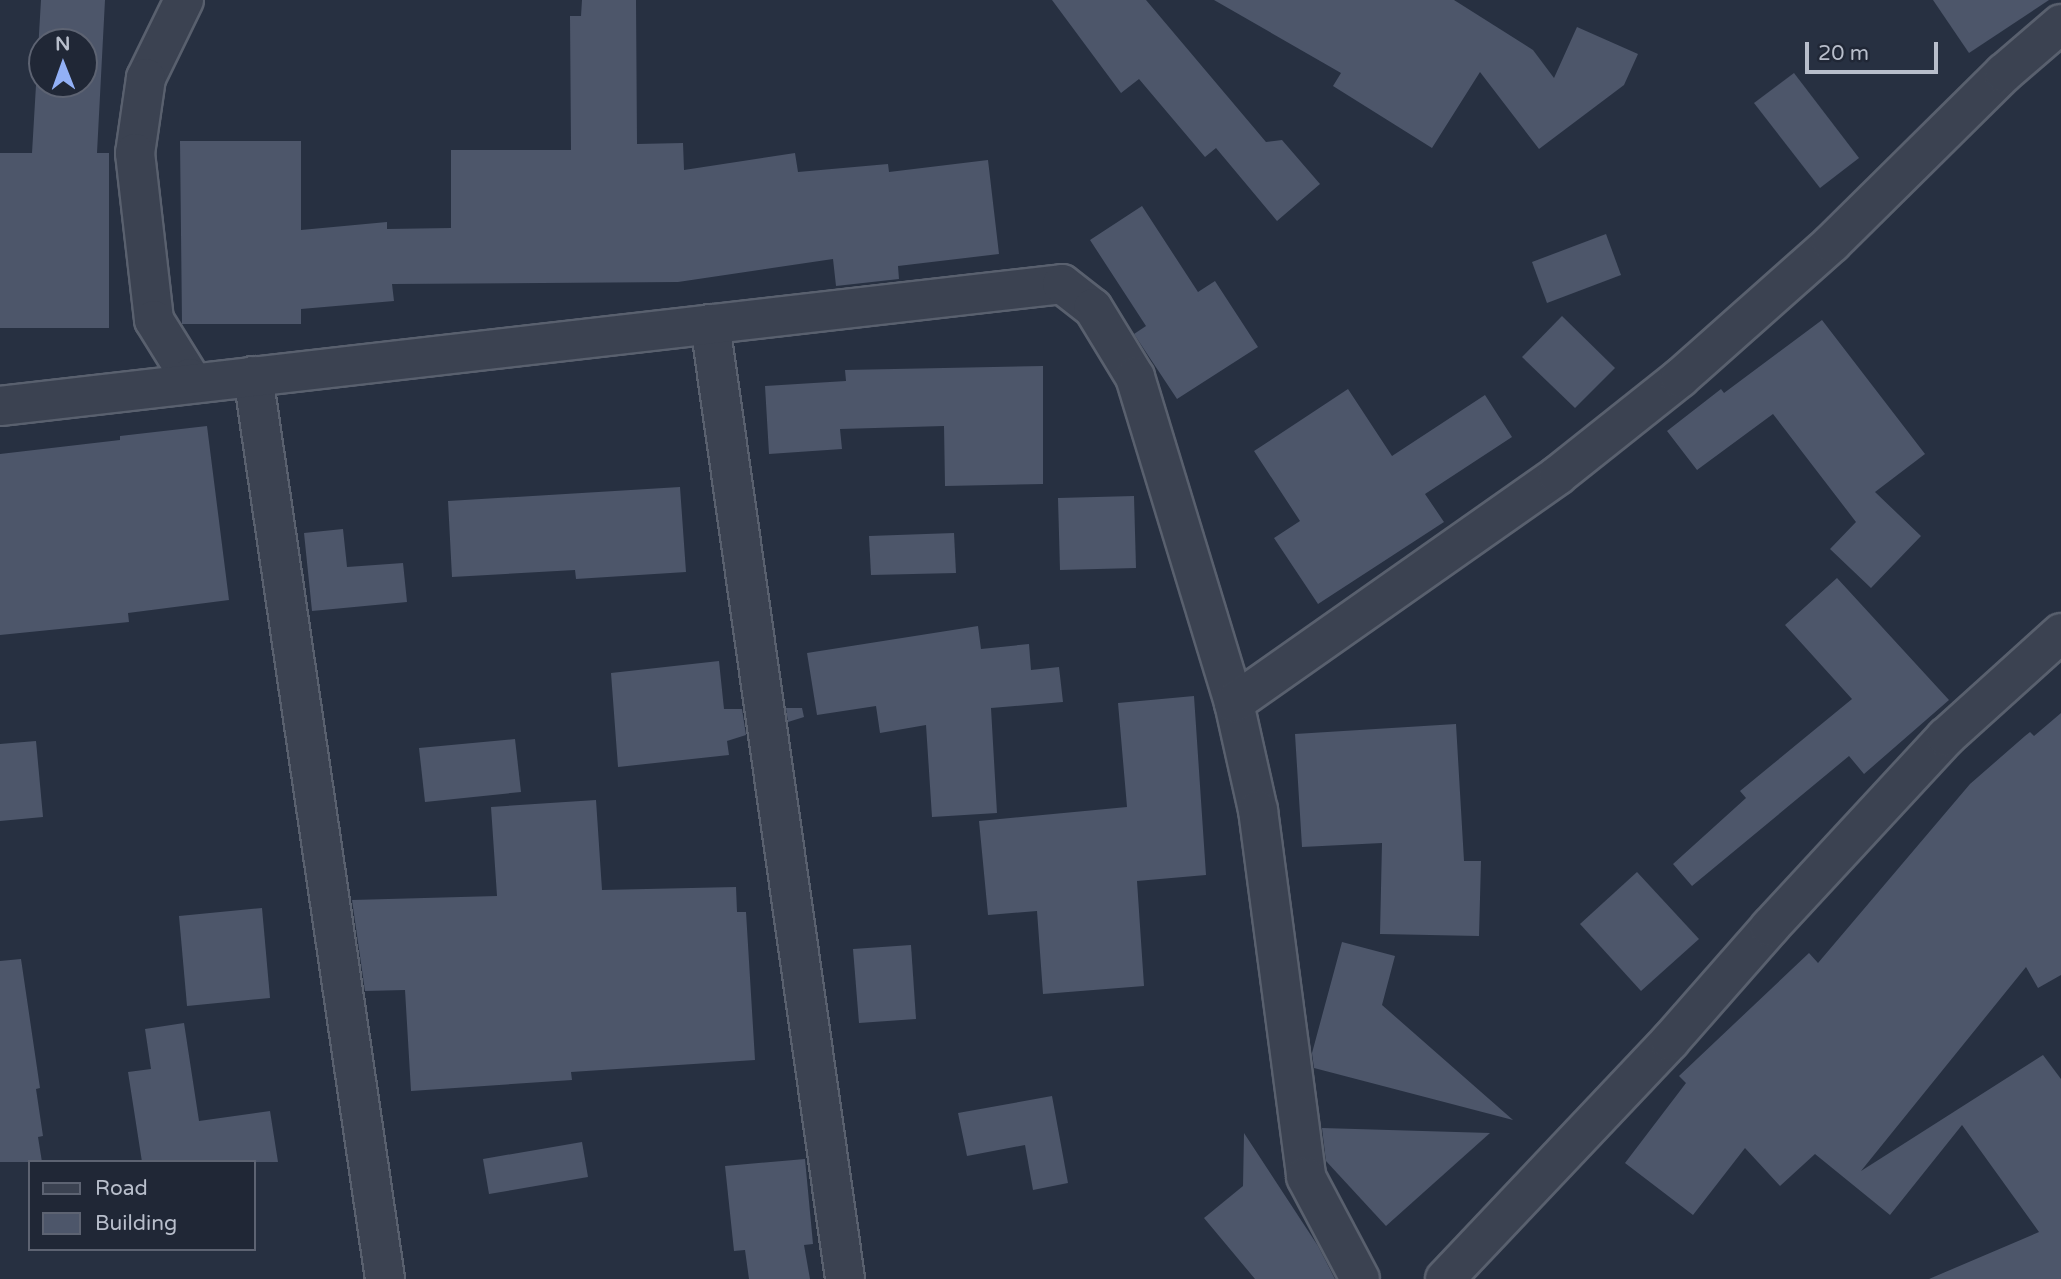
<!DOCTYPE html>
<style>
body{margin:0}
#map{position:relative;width:2061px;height:1279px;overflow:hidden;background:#273041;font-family:"Varela Round",sans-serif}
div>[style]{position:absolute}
.building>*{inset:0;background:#4d566a}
.roads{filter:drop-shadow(2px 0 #59606e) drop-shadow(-2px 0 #59606e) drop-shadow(0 2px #59606e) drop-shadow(0 -2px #59606e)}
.street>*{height:38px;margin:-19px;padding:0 19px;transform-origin:19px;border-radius:19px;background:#3b4251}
span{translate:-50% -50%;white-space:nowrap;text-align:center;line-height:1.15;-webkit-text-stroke:7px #202736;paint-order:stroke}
.legend{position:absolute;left:28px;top:1160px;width:228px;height:91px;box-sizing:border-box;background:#202736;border:2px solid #5d6372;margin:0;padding:9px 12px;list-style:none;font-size:21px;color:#b8becb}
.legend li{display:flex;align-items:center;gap:14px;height:35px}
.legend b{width:35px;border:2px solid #5d6372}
.north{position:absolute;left:28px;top:28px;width:70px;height:70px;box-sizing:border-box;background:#202736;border:2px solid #5d6372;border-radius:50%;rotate:359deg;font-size:19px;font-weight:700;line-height:28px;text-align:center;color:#b8becb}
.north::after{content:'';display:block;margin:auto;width:24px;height:32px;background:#92b0f6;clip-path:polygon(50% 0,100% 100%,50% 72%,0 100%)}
.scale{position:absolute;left:1805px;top:42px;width:133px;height:32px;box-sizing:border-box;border:4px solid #b8becb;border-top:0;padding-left:9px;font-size:21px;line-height:24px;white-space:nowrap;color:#b8becb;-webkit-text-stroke:5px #202736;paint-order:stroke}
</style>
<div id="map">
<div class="building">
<div style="clip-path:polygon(evenodd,41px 0,105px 0,97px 153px,109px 153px,109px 328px,0 328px,0 153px,32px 153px,41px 0,42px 42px,84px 42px,84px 84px,42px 84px,42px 42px)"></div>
<div style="clip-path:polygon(582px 0,636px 0,637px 144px,683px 143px,684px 170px,795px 153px,798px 172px,888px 164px,889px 172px,988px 160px,999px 254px,898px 266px,899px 279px,836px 286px,833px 259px,678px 282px,392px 284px,394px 301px,301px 309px,301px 324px,182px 324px,180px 141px,301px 141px,301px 230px,387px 222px,387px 229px,451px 228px,451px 150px,571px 150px,570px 16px,581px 16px)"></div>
<div style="clip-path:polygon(1052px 0,1146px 0,1266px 142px,1282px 140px,1320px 184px,1277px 221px,1216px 148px,1205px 157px,1139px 79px,1121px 93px)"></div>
<div style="clip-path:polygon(1214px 0,1454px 0,1533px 50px,1554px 78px,1577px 27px,1638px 54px,1624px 85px,1539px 149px,1480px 72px,1432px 148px,1333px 86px,1341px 73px)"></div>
<div style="clip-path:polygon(1933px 0,2049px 0,1969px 53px)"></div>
<div style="clip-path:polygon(1794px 73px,1859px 158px,1820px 188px,1754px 103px)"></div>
<div style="clip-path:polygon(1142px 206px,1198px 292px,1215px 281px,1258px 347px,1177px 399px,1134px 334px,1146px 326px,1090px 240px)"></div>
<div style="clip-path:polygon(1606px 234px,1621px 275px,1547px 303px,1532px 262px)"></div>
<div style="clip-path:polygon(1562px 316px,1615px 368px,1575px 408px,1522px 357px)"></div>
<div style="clip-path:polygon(1822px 320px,1925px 454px,1875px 492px,1921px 536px,1871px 588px,1830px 549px,1856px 522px,1773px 414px,1697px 470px,1667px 431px,1721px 389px,1724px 393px)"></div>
<div style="clip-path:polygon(1043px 366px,1043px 484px,945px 486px,944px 426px,840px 429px,842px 449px,769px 454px,765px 386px,846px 381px,845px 370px)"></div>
<div style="clip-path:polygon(1348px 389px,1392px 456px,1485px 395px,1512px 437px,1425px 494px,1444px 522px,1318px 604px,1274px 538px,1300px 521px,1254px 451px)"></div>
<div style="clip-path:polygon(207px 426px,229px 600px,128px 613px,129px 622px,0 635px,0 454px,120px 440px,120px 436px)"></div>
<div style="clip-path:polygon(680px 487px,686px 572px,576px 579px,575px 570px,452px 577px,448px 501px)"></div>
<div style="clip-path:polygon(1134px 496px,1136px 568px,1060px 570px,1058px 498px)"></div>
<div style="clip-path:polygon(343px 529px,347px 567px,403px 563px,407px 602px,312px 611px,304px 533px)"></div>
<div style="clip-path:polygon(954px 533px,956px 573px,871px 575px,869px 536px)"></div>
<div style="clip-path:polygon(1837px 578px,1949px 700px,1864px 774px,1849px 756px,1692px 886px,1673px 864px,1746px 798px,1740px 791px,1852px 699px,1785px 625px)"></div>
<div style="clip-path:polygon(978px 626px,981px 649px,1029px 644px,1031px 670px,1059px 667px,1063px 702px,991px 708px,997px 813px,932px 817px,926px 725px,880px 733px,876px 706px,817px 715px,807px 653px)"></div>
<div style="clip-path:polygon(719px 661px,724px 709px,742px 709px,746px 735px,727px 741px,729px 755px,618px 767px,611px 673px)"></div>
<div style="clip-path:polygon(1194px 696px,1206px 875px,1137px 881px,1144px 986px,1043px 994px,1037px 911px,988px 915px,979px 821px,1127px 807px,1118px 703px)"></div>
<div style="clip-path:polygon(786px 708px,802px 708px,804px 717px,788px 722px)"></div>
<div style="clip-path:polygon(2061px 713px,2061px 975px,2038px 988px,2026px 967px,1861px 1171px,2043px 1055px,2061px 1079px,2061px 1279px,1929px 1279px,2039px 1232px,1962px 1125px,1890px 1215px,1815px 1154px,1780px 1186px,1745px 1148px,1693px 1215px,1625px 1163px,1686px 1083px,1679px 1076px,1809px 953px,1818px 963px,1970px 784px,2025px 736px,2030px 732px,2034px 736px)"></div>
<div style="clip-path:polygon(1456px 724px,1464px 861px,1481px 861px,1479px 936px,1380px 934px,1382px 843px,1302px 847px,1295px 734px)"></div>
<div style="clip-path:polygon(515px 739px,521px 792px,425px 802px,419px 748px)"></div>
<div style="clip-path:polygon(36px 741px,43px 817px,0 821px,0 744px)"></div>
<div style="clip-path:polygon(596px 800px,602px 890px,736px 887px,737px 912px,746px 912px,755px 1060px,571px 1072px,572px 1080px,411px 1091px,405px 990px,365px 991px,352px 900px,497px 896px,491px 807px)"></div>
<div style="clip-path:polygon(1637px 872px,1699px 939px,1641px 991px,1580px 924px)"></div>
<div style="clip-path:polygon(262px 908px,270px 998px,187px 1006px,179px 916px)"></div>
<div style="clip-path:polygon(1342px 942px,1395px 956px,1382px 1005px,1513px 1120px,1314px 1068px,1312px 1053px)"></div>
<div style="clip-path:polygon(911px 945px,916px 1019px,859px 1023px,853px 949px)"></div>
<div style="clip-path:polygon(21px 959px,40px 1088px,36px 1089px,43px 1136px,38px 1137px,42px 1162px,0 1162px,0 961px)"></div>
<div style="clip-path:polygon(184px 1023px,199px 1121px,270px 1111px,278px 1162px,142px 1162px,128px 1072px,151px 1069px,145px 1029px)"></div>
<div style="clip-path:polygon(1052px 1096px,1068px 1183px,1033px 1190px,1025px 1145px,967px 1156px,958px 1113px)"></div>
<div style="clip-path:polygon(1322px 1128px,1490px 1133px,1386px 1226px,1326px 1161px)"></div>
<div style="clip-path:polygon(1244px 1133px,1318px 1246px,1335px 1279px,1255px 1279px,1204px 1218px,1243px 1186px)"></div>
<div style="clip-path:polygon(582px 1142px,588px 1177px,489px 1194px,483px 1159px)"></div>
<div style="clip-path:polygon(805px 1159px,813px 1244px,804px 1245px,810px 1279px,749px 1279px,745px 1250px,734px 1251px,725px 1166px)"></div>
</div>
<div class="roads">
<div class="street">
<div style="left:184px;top:0;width:87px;rotate:116deg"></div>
<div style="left:146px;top:78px;width:76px;rotate:98.3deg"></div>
<div style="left:135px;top:153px;width:168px;rotate:83.5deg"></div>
<div style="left:154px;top:320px;width:68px;rotate:58.2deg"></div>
<div style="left:190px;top:378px;width:5px;rotate:79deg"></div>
<div style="left:710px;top:324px;width:964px;rotate:81.95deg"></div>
<div style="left:253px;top:376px;width:913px;rotate:81.68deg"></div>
<div style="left:0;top:406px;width:1069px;rotate:-6.55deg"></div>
<div style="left:1062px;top:284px;width:39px;rotate:38deg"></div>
<div style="left:1093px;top:308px;width:81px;rotate:58.7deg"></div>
<div style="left:1135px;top:377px;width:341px;rotate:73.1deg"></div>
<div style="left:1234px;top:703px;width:110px;rotate:77.4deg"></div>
<div style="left:1258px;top:810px;width:370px;rotate:82.5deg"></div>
<div style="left:1306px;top:1177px;width:115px;rotate:62.1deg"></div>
<div style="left:1234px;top:703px;width:396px;rotate:-35.1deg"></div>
<div style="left:1558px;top:475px;width:156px;rotate:-38.5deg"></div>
<div style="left:1680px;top:378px;width:203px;rotate:-41.6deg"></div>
<div style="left:1832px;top:243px;width:242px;rotate:-44.7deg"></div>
<div style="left:2004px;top:73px;width:75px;rotate:-40.7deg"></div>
<div style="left:1445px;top:1279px;width:328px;rotate:-46.6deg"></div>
<div style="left:1670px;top:1041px;width:152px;rotate:-48.7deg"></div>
<div style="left:1770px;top:927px;width:259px;rotate:-47.2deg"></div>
<div style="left:1946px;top:737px;width:155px;rotate:-42.1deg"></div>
</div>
</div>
<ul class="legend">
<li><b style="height:9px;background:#3b4251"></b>Road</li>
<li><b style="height:19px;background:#4d566a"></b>Building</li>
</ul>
<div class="north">N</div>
<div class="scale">20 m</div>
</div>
